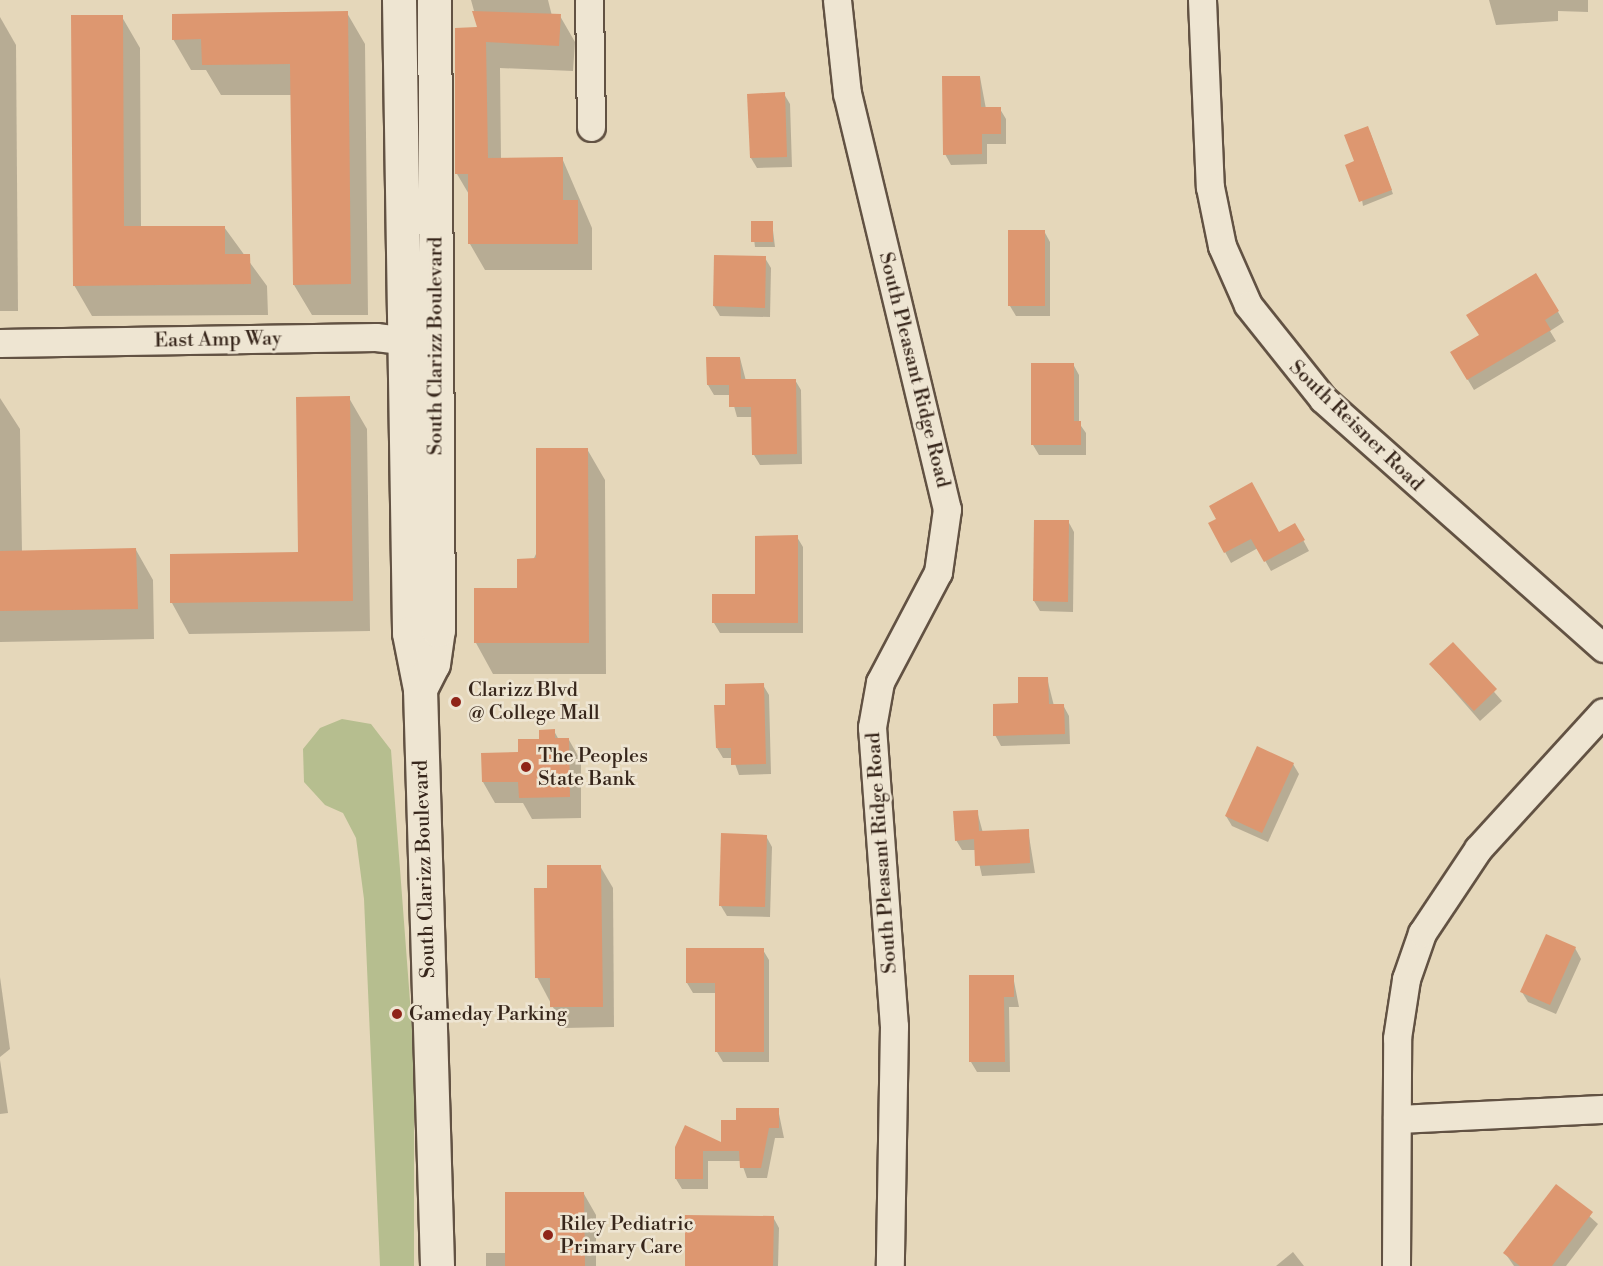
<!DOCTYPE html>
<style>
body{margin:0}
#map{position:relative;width:1603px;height:1266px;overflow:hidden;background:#e5d7ba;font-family:"Libre Bodoni",serif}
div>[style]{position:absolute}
.green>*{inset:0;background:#b6be8f}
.shadow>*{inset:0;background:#0003}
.building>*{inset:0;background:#dd9770}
.roads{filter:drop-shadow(2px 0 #625243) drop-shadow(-2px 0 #625243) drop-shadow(0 2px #625243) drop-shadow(0 -2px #625243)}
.street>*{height:27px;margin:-13.5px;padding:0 13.5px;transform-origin:13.5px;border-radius:13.5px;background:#eee5d2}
.secondary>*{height:33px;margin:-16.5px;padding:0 16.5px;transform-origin:16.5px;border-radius:16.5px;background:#eee5d2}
.dots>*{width:16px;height:16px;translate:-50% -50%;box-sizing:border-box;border:3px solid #eee5d2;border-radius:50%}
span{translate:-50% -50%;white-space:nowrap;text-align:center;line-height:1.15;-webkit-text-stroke:5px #eee5d2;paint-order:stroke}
.street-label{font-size:20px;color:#37261b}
.poi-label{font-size:20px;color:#37261b}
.left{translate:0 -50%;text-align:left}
</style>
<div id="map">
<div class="green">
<div style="clip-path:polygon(342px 719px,371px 724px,391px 750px,414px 1054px,414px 1266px,380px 1266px,364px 899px,356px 838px,343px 813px,325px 805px,304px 782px,303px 749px,320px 728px)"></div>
</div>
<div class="shadow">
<div style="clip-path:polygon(471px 0,548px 0,552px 16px,560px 16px,575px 42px,573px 71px,500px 68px,501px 159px,562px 158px,592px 228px,592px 270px,485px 270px,470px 244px,470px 196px,457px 174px,479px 29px)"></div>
<div style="clip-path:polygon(1489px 0,1588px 0,1588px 12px,1558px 11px,1558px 21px,1496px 25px)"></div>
<div style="clip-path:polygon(347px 13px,365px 44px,368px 315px,312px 315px,294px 285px,292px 95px,221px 95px,206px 70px,191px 70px,173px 39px)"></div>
<div style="clip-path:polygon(0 17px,16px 45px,18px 311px,0 311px)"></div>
<div style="clip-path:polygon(122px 17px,140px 48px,141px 228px,224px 227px,267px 286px,268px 315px,92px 316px,74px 285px)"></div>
<div style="clip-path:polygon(980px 77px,986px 109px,1000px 109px,1006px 119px,1006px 144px,987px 144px,987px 164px,951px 165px,945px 154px)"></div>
<div style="clip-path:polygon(784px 94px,790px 104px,792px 167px,757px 168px,751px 158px)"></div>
<div style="clip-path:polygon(1370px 132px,1393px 194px,1363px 206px,1356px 162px)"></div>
<div style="clip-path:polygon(752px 222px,772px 222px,775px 247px,755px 247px)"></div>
<div style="clip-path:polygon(1044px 231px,1050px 242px,1050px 316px,1016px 316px,1010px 306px)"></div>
<div style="clip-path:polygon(765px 258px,771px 268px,770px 317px,720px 316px,714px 306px)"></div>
<div style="clip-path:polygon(1536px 275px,1564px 322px,1550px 331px,1556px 341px,1474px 390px,1452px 353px,1481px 336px)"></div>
<div style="clip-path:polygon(740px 358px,746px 381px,795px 380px,801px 390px,802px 464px,760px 465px,754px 455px,753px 417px,737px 417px,731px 395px,714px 395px,708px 385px)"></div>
<div style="clip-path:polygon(1073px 364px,1079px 375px,1079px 423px,1086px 433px,1086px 455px,1039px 455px,1033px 445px)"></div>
<div style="clip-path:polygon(0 398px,20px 429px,22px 552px,136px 550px,153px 580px,154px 639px,0 642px)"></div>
<div style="clip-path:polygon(349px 398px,367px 429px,370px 631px,189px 634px,172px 603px,171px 555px,300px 554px)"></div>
<div style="clip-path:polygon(587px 449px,605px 480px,606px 674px,493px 674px,476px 643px,475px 590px,519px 589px)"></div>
<div style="clip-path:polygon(1218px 519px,1279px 534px,1295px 525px,1309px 551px,1271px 571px,1258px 548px,1231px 563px,1210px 524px)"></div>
<div style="clip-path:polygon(1068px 521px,1074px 532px,1073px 612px,1040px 611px,1034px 601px)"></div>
<div style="clip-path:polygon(797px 537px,803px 547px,803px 633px,720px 633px,714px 623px,714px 595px,756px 595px)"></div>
<div style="clip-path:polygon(1452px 644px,1502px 701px,1480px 721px,1431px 665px)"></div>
<div style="clip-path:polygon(1047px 678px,1054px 706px,1063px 705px,1069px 716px,1070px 744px,1001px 746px,995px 735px)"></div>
<div style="clip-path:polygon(763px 685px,769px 695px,771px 774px,739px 775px,733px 758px,723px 758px,717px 748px)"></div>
<div style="clip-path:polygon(554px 731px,559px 740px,569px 740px,581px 761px,581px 818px,532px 819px,523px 803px,495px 803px,483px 782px)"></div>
<div style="clip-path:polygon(1293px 764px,1299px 774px,1268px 842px,1232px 826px,1226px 816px)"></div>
<div style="clip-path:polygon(977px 811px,983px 833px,1028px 830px,1035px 873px,982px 876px,976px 850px,962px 850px,956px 840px)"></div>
<div style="clip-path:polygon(766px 836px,772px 847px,770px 917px,727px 916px,721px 906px)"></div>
<div style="clip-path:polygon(600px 866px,613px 888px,614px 1027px,564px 1028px,537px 977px,549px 890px)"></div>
<div style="clip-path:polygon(1575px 948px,1581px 959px,1556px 1014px,1528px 1002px,1522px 992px)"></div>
<div style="clip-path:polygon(763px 950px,769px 960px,769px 1062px,723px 1062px,717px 1052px,717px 993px,693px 993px,687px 983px)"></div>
<div style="clip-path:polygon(1013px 976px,1019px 1007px,1009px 1007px,1010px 1072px,977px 1072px,971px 1062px)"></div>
<div style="clip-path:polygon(0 977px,10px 1049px,0 1057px)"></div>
<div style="clip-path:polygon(0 1060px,8px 1113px,0 1114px)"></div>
<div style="clip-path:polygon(778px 1109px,784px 1138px,775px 1138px,767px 1178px,747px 1178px,741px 1161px,708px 1161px,708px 1189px,682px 1189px,676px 1179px,676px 1147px,723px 1144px,738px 1121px)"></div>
<div style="clip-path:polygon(1556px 1186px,1598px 1224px,1566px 1266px,1514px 1266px,1505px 1253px)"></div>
<div style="clip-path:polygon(584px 1194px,596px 1215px,596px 1266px,486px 1266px,486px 1253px,506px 1253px)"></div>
<div style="clip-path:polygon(773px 1217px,779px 1228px,778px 1266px,687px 1266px)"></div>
<div style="clip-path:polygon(1293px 1252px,1304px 1266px,1276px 1266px)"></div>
</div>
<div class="building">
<div style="clip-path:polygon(348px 11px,351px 284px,293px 285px,290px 64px,202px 65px,201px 39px,172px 40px,172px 14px)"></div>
<div style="clip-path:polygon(472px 11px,561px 14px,559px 46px,486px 42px,488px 158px,563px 157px,563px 200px,578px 200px,578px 244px,468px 244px,468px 174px,455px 174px,455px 28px,477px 27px)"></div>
<div style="clip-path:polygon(71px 15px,123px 15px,124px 226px,225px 226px,225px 254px,250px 254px,251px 284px,73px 286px)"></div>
<div style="clip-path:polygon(942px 76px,980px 76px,981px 107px,1001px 107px,1001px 134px,982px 134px,982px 154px,943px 155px)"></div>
<div style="clip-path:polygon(785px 92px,787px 157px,750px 158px,747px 94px)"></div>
<div style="clip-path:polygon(1368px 126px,1392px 190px,1359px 202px,1345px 165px,1354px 161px,1344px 135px)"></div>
<div style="clip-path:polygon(751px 221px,773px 221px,773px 242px,751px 242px)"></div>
<div style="clip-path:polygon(1008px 230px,1045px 230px,1045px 306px,1008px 306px)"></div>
<div style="clip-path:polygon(714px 255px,766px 256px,765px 308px,713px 306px)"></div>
<div style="clip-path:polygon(1536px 273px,1559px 311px,1545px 320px,1551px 330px,1467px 380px,1450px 352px,1479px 335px,1466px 315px)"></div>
<div style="clip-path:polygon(706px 357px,740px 357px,741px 379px,796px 379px,797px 454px,752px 455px,751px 407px,729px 407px,729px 385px,707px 385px)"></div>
<div style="clip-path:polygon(1031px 363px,1074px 363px,1074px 421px,1081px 421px,1081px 445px,1031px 445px)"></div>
<div style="clip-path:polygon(350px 396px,353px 601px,170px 603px,170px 554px,298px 552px,296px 397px)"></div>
<div style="clip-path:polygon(536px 448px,588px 448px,589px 643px,474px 643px,474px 588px,517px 588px,517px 559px,536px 558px)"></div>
<div style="clip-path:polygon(1252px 482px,1279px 532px,1295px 523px,1305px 540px,1264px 562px,1251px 539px,1224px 553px,1208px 523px,1216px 519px,1209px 506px)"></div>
<div style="clip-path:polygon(1034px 520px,1069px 520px,1068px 602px,1033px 601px)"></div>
<div style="clip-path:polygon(798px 535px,798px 623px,712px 623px,712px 594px,755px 594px,755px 536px)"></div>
<div style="clip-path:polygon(136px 548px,138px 609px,0 611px,0 551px)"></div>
<div style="clip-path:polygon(1453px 642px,1497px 689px,1474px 711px,1429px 664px)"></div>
<div style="clip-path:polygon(1018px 677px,1048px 677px,1049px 704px,1064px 704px,1065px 734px,993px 736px,993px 704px,1018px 703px)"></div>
<div style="clip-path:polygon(764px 683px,766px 764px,731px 765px,731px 748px,716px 748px,714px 705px,725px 705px,725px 684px)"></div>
<div style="clip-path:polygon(555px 729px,555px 738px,569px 738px,570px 797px,519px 798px,518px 782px,482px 782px,481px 753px,518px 752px,518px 739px,539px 739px,539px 730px)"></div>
<div style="clip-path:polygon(1257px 746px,1294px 763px,1262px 833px,1225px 816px)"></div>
<div style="clip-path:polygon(978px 810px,979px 831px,1029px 829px,1030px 863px,975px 866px,974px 839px,955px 841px,953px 811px)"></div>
<div style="clip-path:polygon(721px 833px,767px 835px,765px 907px,719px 906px)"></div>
<div style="clip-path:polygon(547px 865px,601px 865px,603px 1007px,550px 1007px,550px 978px,535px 978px,534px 888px,547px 888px)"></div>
<div style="clip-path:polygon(1546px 934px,1576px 947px,1550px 1005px,1520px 992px)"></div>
<div style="clip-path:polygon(686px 948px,764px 948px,764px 1052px,715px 1052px,715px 983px,686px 983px)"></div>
<div style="clip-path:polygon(969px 975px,1014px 975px,1014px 997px,1004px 997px,1005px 1062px,969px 1062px)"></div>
<div style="clip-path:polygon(736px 1108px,779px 1108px,779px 1128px,769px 1128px,761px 1168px,740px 1168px,739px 1151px,703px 1151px,703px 1179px,675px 1179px,675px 1147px,685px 1125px,721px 1142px,721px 1120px,736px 1120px)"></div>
<div style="clip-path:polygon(1556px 1184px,1593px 1212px,1552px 1266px,1520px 1266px,1503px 1253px)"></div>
<div style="clip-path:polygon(505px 1192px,584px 1192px,585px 1266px,505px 1266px)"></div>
<div style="clip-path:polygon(685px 1215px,774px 1216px,773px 1266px,685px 1266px)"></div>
</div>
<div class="roads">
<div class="street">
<div style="left:589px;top:0;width:127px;rotate:89.1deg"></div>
<div style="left:837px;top:0;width:94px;rotate:83.9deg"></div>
<div style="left:847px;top:93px;width:428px;rotate:76.5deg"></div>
<div style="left:947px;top:509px;width:64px;rotate:98.1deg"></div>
<div style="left:938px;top:572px;width:124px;rotate:117.8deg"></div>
<div style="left:880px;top:682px;width:46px;rotate:100.1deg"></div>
<div style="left:872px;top:727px;width:300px;rotate:85.8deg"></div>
<div style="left:894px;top:1026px;width:240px;rotate:91deg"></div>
<div style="left:1202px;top:0;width:187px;rotate:87.6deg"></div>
<div style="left:1210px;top:187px;width:60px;rotate:78.5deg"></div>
<div style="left:1222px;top:246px;width:64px;rotate:66.2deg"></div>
<div style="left:1248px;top:305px;width:120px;rotate:51.4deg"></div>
<div style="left:1323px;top:399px;width:375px;rotate:41.6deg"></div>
<div style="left:0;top:343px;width:376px;rotate:-0.9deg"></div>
<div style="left:376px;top:337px;width:48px;rotate:7.1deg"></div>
<div style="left:1397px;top:1119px;width:206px;rotate:-2.8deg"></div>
<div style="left:1396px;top:1266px;width:228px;rotate:-89.7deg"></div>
<div style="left:1397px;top:1038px;width:60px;rotate:-81.3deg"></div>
<div style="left:1406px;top:979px;width:49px;rotate:-70.8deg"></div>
<div style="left:1422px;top:933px;width:101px;rotate:-56.3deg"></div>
<div style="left:1478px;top:849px;width:185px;rotate:-47.6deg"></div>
</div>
<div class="secondary">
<div style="left:399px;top:0;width:633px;rotate:89.09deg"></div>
<div style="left:409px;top:633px;width:57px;rotate:78.9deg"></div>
<div style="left:420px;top:689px;width:577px;rotate:88.31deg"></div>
<div style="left:420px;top:689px;width:28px;rotate:-63deg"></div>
<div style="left:433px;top:664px;width:34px;rotate:-82deg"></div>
<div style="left:438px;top:630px;width:630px;rotate:-90.36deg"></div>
</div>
</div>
<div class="dots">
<div style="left:456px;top:702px;background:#8f2418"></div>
<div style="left:526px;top:767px;background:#8f2418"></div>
<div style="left:397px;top:1014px;background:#8f2418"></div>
<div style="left:548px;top:1235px;background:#8f2418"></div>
</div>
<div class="street-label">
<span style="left:218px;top:340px;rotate:-1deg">East Amp Way</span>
<span style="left:436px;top:346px;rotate:-90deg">South Clarizz Boulevard</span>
<span style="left:914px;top:370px;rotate:76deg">South Pleasant Ridge Road</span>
<span style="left:1356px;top:426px;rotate:44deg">South Reisner Road</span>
<span style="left:882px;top:853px;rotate:-94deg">South Pleasant Ridge Road</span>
<span style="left:425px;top:869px;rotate:-92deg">South Clarizz Boulevard</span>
</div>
<div class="poi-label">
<span class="left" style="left:468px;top:702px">Clarizz Blvd<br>@ College Mall</span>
<span class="left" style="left:538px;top:768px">The Peoples<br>State Bank</span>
<span class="left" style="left:409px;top:1014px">Gameday Parking</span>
<span class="left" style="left:560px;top:1236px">Riley Pediatric<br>Primary Care</span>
</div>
</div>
